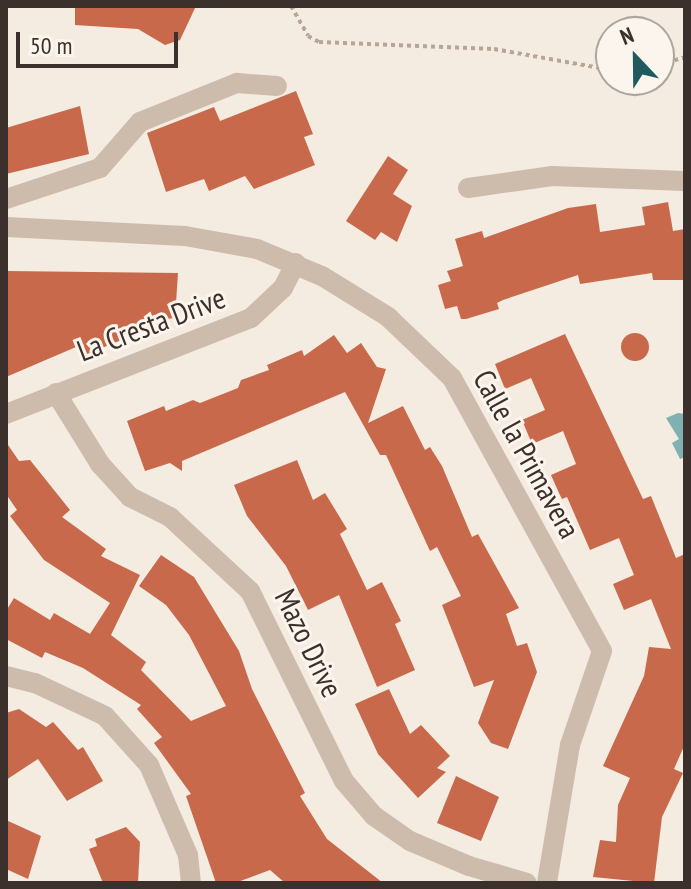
<!DOCTYPE html>
<style>
body{margin:0}
#map{position:relative;width:691px;height:889px;overflow:hidden;background:#f4ebe1;font-family:"PT Sans Narrow",sans-serif}
div>[style]{position:absolute}
.water>*{inset:0;background:#7fb0b2}
.building>*{inset:0;background:#c8694b}
.round{border-radius:50%}
.path>*{height:4px;margin-top:-2px;transform-origin:0;background:repeating-linear-gradient(90deg,#b9a596 0 4px,transparent 0 8px)}
.minor>*{height:20px;margin:-10px;padding:0 10px;transform-origin:10px;border-radius:10px;background:#cdbbac}
span{translate:-50% -50%;white-space:nowrap;text-align:center;line-height:1.15;-webkit-text-stroke:6px #fbf5ee;paint-order:stroke}
.street-label{font-size:30px;color:#3b302b}
.frame{position:absolute;inset:0;border:8px solid #3b302b;pointer-events:none}
.north{position:absolute;left:595px;top:16px;width:80px;height:80px;box-sizing:border-box;background:#fbf5ee;border:2px solid #aea6a0;border-radius:50%;rotate:338deg;font-size:22px;font-weight:700;line-height:32px;text-align:center;color:#3b302b}
.north::after{content:'';display:block;margin:auto;width:28px;height:36px;background:#1f5a5e;clip-path:polygon(50% 0,100% 100%,50% 72%,0 100%)}
.scale{position:absolute;left:16px;top:32px;width:162px;height:36px;box-sizing:border-box;border:4px solid #3b302b;border-top:0;padding-left:10px;font-size:24px;line-height:28px;white-space:nowrap;color:#3b302b;-webkit-text-stroke:6px #fbf5ee;paint-order:stroke}
</style>
<div id="map">
<div class="water">
<div style="clip-path:polygon(678px 413px,685px 414px,685px 457px,680px 459px,672px 443px,679px 439px,666px 418px)"></div>
</div>
<div class="building">
<div style="clip-path:polygon(75px 6px,196px 6px,180px 40px,165px 45px,138px 29px,75px 25px)"></div>
<div style="clip-path:polygon(296px 91px,313px 134px,304px 137px,315px 165px,254px 189px,245px 176px,209px 191px,204px 179px,166px 192px,147px 133px,214px 107px,220px 121px)"></div>
<div style="clip-path:polygon(80px 106px,89px 154px,6px 174px,6px 128px)"></div>
<div style="clip-path:polygon(388px 156px,408px 170px,393px 194px,412px 206px,397px 242px,381px 232px,375px 240px,346px 221px)"></div>
<div style="clip-path:polygon(668px 202px,673px 231px,685px 229px,685px 280px,653px 280px,652px 273px,580px 284px,578px 275px,503px 300px,497px 303px,499px 309px,466px 319px,461px 319px,457px 306px,445px 309px,438px 285px,451px 281px,447px 271px,463px 266px,455px 239px,482px 231px,484px 238px,568px 208px,596px 204px,600px 232px,645px 225px,642px 207px)"></div>
<div style="clip-path:polygon(6px 271px,178px 273px,175px 318px,148px 321px,121px 332px,124px 339px,87px 354px,83px 344px,6px 377px)"></div>
<div class="round" style="left:621px;top:333px;width:28px;height:28px"></div>
<div style="clip-path:polygon(565px 334px,643px 499px,651px 496px,676px 558px,685px 554px,685px 744px,674px 769px,683px 773px,662px 817px,654px 883px,593px 877px,600px 840px,616px 842px,618px 805px,630px 778px,603px 766px,644px 676px,649px 647px,671px 649px,651px 599px,624px 610px,613px 584px,634px 575px,619px 538px,590px 550px,567px 497px,562px 499px,559px 493px,551px 475px,576px 464px,563px 431px,532px 444px,522px 420px,545px 410px,531px 378px,505px 389px,495px 364px)"></div>
<div style="clip-path:polygon(334px 335px,347px 353px,361px 343px,377px 367px,386px 369px,368px 423px,403px 406px,425px 450px,430px 447px,442px 466px,472px 537px,478px 534px,519px 608px,506px 614px,517px 646px,527px 643px,537px 672px,508px 749px,491px 743px,478px 723px,494px 680px,474px 687px,442px 605px,461px 596px,437px 547px,430px 551px,386px 455px,380px 455px,345px 392px,182px 461px,182px 471px,170px 463px,145px 471px,127px 421px,164px 406px,166px 411px,193px 400px,200px 403px,238px 388px,241px 380px,269px 370px,267px 365px,302px 350px,304px 356px)"></div>
<div style="clip-path:polygon(6px 442px,19px 461px,30px 460px,70px 510px,62px 517px,106px 549px,101px 556px,140px 575px,111px 635px,146px 662px,141px 670px,191px 721px,226px 706px,189px 635px,166px 605px,139px 586px,161px 555px,194px 577px,239px 651px,252px 689px,305px 793px,300px 796px,327px 839px,383px 883px,285px 883px,270px 870px,235px 883px,216px 883px,186px 796px,191px 794px,154px 743px,162px 737px,137px 709px,141px 705px,83px 668px,45px 652px,42px 658px,6px 639px,6px 611px,14px 598px,50px 620px,54px 613px,90px 634px,110px 603px,44px 560px,10px 516px,17px 510px,6px 494px)"></div>
<div style="clip-path:polygon(297px 460px,313px 500px,325px 493px,347px 529px,340px 534px,367px 590px,382px 582px,401px 621px,395px 624px,415px 670px,377px 687px,339px 595px,308px 610px,286px 566px,247px 516px,234px 485px)"></div>
<div style="clip-path:polygon(389px 689px,410px 734px,421px 725px,450px 756px,437px 768px,446px 772px,418px 798px,378px 754px,355px 704px)"></div>
<div style="clip-path:polygon(19px 709px,46px 727px,53px 722px,78px 750px,83px 747px,103px 781px,67px 801px,38px 759px,6px 780px,6px 713px)"></div>
<div style="clip-path:polygon(456px 776px,499px 797px,481px 841px,437px 823px)"></div>
<div style="clip-path:polygon(6px 820px,41px 836px,28px 879px,6px 869px)"></div>
<div style="clip-path:polygon(126px 827px,140px 842px,138px 883px,103px 883px,89px 849px,97px 846px,95px 839px)"></div>
</div>
<div class="path">
<div style="left:291px;top:6px;width:34px;rotate:60deg"></div>
<div style="left:308px;top:36px;width:13px;rotate:29deg"></div>
<div style="left:319px;top:42px;width:175px;rotate:2.3deg"></div>
<div style="left:494px;top:49px;width:119px;rotate:10.2deg"></div>
<div style="left:659px;top:65px;width:27px;rotate:-17deg"></div>
</div>
<div class="minor">
<div style="left:468px;top:188px;width:85px;rotate:-8.1deg"></div>
<div style="left:552px;top:176px;width:133px;rotate:2.2deg"></div>
<div style="left:6px;top:199px;width:99px;rotate:-18.3deg"></div>
<div style="left:100px;top:168px;width:61px;rotate:-49deg"></div>
<div style="left:140px;top:122px;width:105px;rotate:-21.9deg"></div>
<div style="left:237px;top:83px;width:40px;rotate:4.3deg"></div>
<div style="left:6px;top:227px;width:179px;rotate:2.9deg"></div>
<div style="left:185px;top:236px;width:73px;rotate:10.2deg"></div>
<div style="left:257px;top:249px;width:70px;rotate:22.6deg"></div>
<div style="left:322px;top:276px;width:78px;rotate:31.8deg"></div>
<div style="left:388px;top:317px;width:88px;rotate:43.6deg"></div>
<div style="left:452px;top:378px;width:311px;rotate:61.2deg"></div>
<div style="left:602px;top:651px;width:99px;rotate:108.8deg"></div>
<div style="left:570px;top:745px;width:140px;rotate:99.5deg"></div>
<div style="left:56px;top:393px;width:84px;rotate:58.2deg"></div>
<div style="left:100px;top:464px;width:45px;rotate:47.7deg"></div>
<div style="left:130px;top:497px;width:45px;rotate:26.6deg"></div>
<div style="left:170px;top:517px;width:109px;rotate:42.8deg"></div>
<div style="left:250px;top:591px;width:212px;rotate:63.7deg"></div>
<div style="left:344px;top:781px;width:46px;rotate:49.4deg"></div>
<div style="left:374px;top:816px;width:44px;rotate:34.8deg"></div>
<div style="left:410px;top:841px;width:64px;rotate:23deg"></div>
<div style="left:469px;top:866px;width:60px;rotate:16.3deg"></div>
<div style="left:6px;top:414px;width:263px;rotate:-21.4deg"></div>
<div style="left:251px;top:318px;width:44px;rotate:-43.2deg"></div>
<div style="left:283px;top:288px;width:28px;rotate:-63deg"></div>
<div style="left:6px;top:676px;width:30px;rotate:14deg"></div>
<div style="left:35px;top:683px;width:77px;rotate:25.2deg"></div>
<div style="left:105px;top:716px;width:66px;rotate:48.1deg"></div>
<div style="left:149px;top:765px;width:98px;rotate:66.6deg"></div>
<div style="left:188px;top:855px;width:28px;rotate:84deg"></div>
</div>
<div class="street-label">
<span style="left:151px;top:324px;rotate:-21deg">La Cresta Drive</span>
<span style="left:527px;top:454px;rotate:61deg">Calle la Primavera</span>
<span style="left:309px;top:643px;rotate:64deg">Mazo Drive</span>
</div>
<div class="frame"></div>
<div class="north">N</div>
<div class="scale">50 m</div>
</div>
